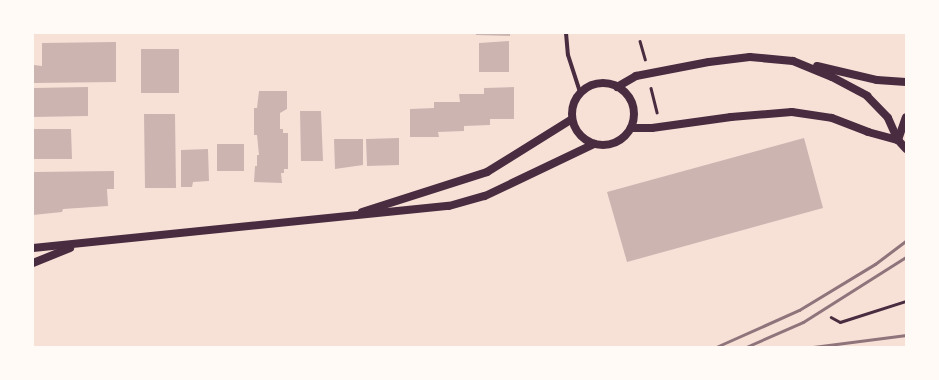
<!DOCTYPE html>
<style>
body{margin:0}
#map{position:relative;width:939px;height:380px;overflow:hidden;background:#f7e1d7;font-family:"IBM Plex Serif",serif}
div>[style]{position:absolute}
.building>*{inset:0;background:#ccb4b1}
.path>*{height:2.5px;margin:-1.25px;padding:0 1.25px;transform-origin:1.25px;border-radius:1.25px;background:#4a2c40}
.minor>*{height:4px;margin:-2px;padding:0 2px;transform-origin:2px;border-radius:2px;background:#4a2c40}
.secondary>*{height:8px;margin:-4px;padding:0 4px;transform-origin:4px;border-radius:4px;background:#4a2c40}
.secondary>.ring{margin:-4px;padding:0;box-sizing:content-box;background:none;border:8px solid #4a2c40;border-radius:50%}
.rail>*{height:3px;margin:-1.5px;padding:0 1.5px;transform-origin:1.5px;border-radius:1.5px;background:#8f747c}
span{translate:-50% -50%;white-space:nowrap;text-align:center;line-height:1.15;-webkit-text-stroke:3px #fffaf5;paint-order:stroke}
.frame{position:absolute;inset:0;border:34px solid #fffaf5;pointer-events:none}
</style>
<div id="map">
<div class="building">
<div style="clip-path:polygon(476px 33px,510px 33px,510px 36px,476px 35px)"></div>
<div style="clip-path:polygon(509px 41px,509px 72px,479px 72px,479px 43px)"></div>
<div style="clip-path:polygon(116px 42px,116px 82px,34px 83px,34px 65px,42px 66px,42px 43px)"></div>
<div style="clip-path:polygon(141px 49px,179px 49px,179px 93px,141px 93px)"></div>
<div style="clip-path:polygon(88px 87px,88px 116px,33px 117px,33px 88px)"></div>
<div style="clip-path:polygon(514px 87px,514px 119px,490px 119px,490px 125px,464px 126px,464px 131px,438px 132px,439px 137px,410px 137px,410px 109px,434px 108px,434px 102px,460px 102px,459px 94px,484px 94px,484px 88px)"></div>
<div style="clip-path:polygon(259px 91px,287px 91px,287px 109px,280px 113px,280px 129px,283px 129px,283px 133px,288px 133px,288px 169px,284px 169px,284px 173px,281px 173px,282px 183px,254px 182px,255px 166px,257px 166px,257px 155px,259px 155px,257px 135px,254px 135px,254px 108px,257px 108px)"></div>
<div style="clip-path:polygon(300px 111px,321px 111px,323px 161px,301px 161px)"></div>
<div style="clip-path:polygon(144px 114px,175px 114px,176px 188px,145px 188px)"></div>
<div style="clip-path:polygon(33px 129px,71px 129px,72px 159px,33px 159px)"></div>
<div style="clip-path:polygon(399px 138px,399px 165px,367px 166px,366px 139px)"></div>
<div style="clip-path:polygon(804px 138px,823px 208px,627px 262px,607px 192px)"></div>
<div style="clip-path:polygon(334px 139px,363px 139px,363px 165px,335px 169px)"></div>
<div style="clip-path:polygon(217px 144px,244px 144px,244px 171px,217px 171px)"></div>
<div style="clip-path:polygon(208px 149px,209px 181px,193px 182px,192px 187px,181px 187px,181px 150px)"></div>
<div style="clip-path:polygon(114px 171px,114px 189px,107px 189px,108px 206px,63px 209px,62px 212px,33px 215px,34px 172px)"></div>
</div>
<div class="path">
<div style="left:640px;top:41px;width:19px;rotate:74deg"></div>
<div style="left:651px;top:88px;width:25px;rotate:76deg"></div>
<div style="left:831px;top:317px;width:10px;rotate:29deg"></div>
<div style="left:840px;top:322px;width:69px;rotate:-17.7deg"></div>
</div>
<div class="minor">
<div style="left:566px;top:33px;width:22px;rotate:85deg"></div>
<div style="left:568px;top:55px;width:40px;rotate:72deg"></div>
</div>
<div class="secondary">
<div style="left:817px;top:66px;width:62px;rotate:13.1deg"></div>
<div style="left:877px;top:80px;width:29px;rotate:4deg"></div>
<div class="ring" style="left:572px;top:83px;width:54px;height:54px"></div>
<div style="left:617px;top:87px;width:22px;rotate:-30deg"></div>
<div style="left:636px;top:76px;width:74px;rotate:-10.9deg"></div>
<div style="left:709px;top:62px;width:41px;rotate:-7deg"></div>
<div style="left:750px;top:57px;width:43px;rotate:5.3deg"></div>
<div style="left:793px;top:61px;width:42px;rotate:22.3deg"></div>
<div style="left:832px;top:77px;width:40px;rotate:28deg"></div>
<div style="left:867px;top:96px;width:30px;rotate:46deg"></div>
<div style="left:888px;top:118px;width:24px;rotate:66deg"></div>
<div style="left:898px;top:140px;width:12px;rotate:48deg"></div>
<div style="left:631px;top:128px;width:21px"></div>
<div style="left:652px;top:128px;width:80px;rotate:-7.9deg"></div>
<div style="left:731px;top:117px;width:61px;rotate:-4.7deg"></div>
<div style="left:792px;top:112px;width:40px;rotate:8.5deg"></div>
<div style="left:832px;top:118px;width:39px;rotate:21deg"></div>
<div style="left:868px;top:132px;width:31px;rotate:15deg"></div>
<div style="left:898px;top:140px;width:24px;rotate:-71deg"></div>
<div style="left:362px;top:212px;width:131px;rotate:-17.7deg"></div>
<div style="left:487px;top:172px;width:100px;rotate:-31.9deg"></div>
<div style="left:33px;top:248px;width:418px;rotate:-5.8deg"></div>
<div style="left:449px;top:206px;width:37px;rotate:-16deg"></div>
<div style="left:485px;top:196px;width:121px;rotate:-25.5deg"></div>
<div style="left:33px;top:263px;width:40px;rotate:-22deg"></div>
</div>
<div class="rail">
<div style="left:716px;top:347px;width:91px;rotate:-24deg"></div>
<div style="left:799px;top:310px;width:89px;rotate:-31.2deg"></div>
<div style="left:875px;top:264px;width:39px;rotate:-37deg"></div>
<div style="left:746px;top:347px;width:62px;rotate:-23.7deg"></div>
<div style="left:803px;top:322px;width:122px;rotate:-32.3deg"></div>
<div style="left:813px;top:347px;width:94px;rotate:-7.4deg"></div>
<div style="left:903px;top:347px;width:3px"></div>
</div>
<div class="frame"></div>
</div>
